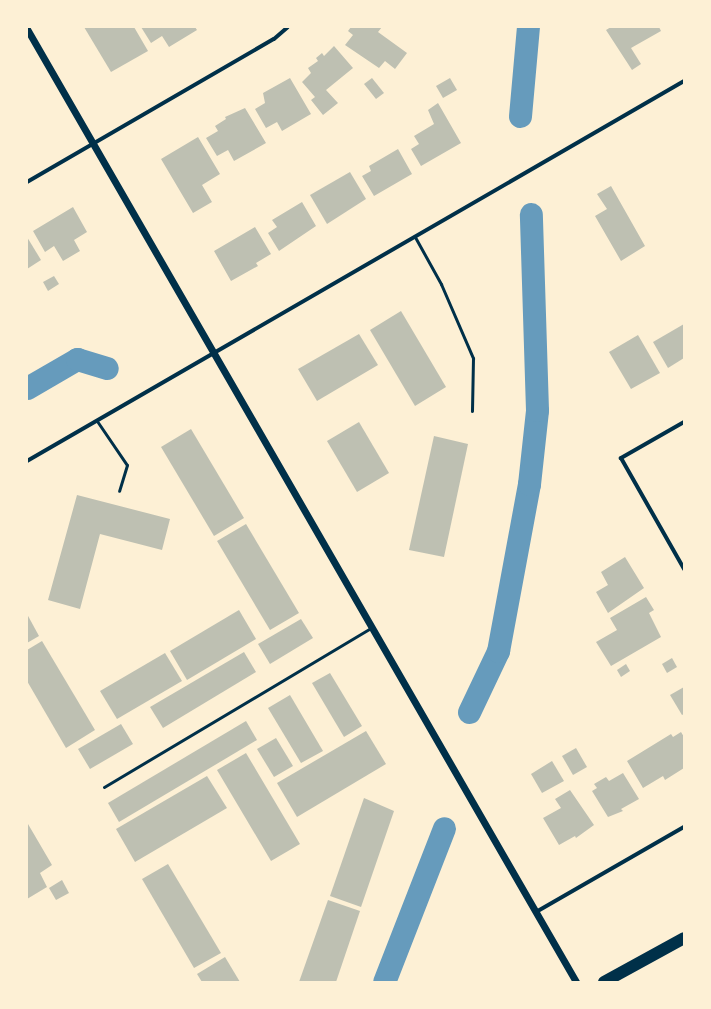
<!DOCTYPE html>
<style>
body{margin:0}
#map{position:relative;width:711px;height:1009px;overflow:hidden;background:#fdf0d5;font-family:"Roboto Condensed",sans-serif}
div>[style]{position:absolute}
.canal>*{height:23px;margin:-11.5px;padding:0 11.5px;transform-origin:11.5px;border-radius:11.5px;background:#669bbc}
.building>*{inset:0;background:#bec0b2}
.service>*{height:3px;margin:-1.5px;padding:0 1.5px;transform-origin:1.5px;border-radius:1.5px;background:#003049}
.minor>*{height:4px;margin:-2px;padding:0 2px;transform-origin:2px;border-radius:2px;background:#003049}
.tertiary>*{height:7px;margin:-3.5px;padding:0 3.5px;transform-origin:3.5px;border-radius:3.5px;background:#003049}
.motorway>*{height:12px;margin:-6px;padding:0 6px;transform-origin:6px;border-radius:6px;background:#003049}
span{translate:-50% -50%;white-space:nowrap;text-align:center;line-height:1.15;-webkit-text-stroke:3px #fdf0d5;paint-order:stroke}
.frame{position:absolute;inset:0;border:28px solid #fdf0d5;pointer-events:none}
</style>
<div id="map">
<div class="canal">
<div style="left:520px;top:116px;width:89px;rotate:-84.9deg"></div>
<div style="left:27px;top:388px;width:58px;rotate:-30.1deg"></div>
<div style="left:77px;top:359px;width:31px;rotate:17deg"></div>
<div style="left:469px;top:712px;width:68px;rotate:-64.6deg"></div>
<div style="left:498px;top:651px;width:170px;rotate:-79.5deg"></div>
<div style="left:529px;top:484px;width:74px;rotate:-83.8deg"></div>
<div style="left:537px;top:410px;width:196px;rotate:-91.8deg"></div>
<div style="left:384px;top:982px;width:165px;rotate:-68.7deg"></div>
</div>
<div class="building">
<div style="clip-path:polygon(84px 27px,134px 27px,148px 51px,111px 72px)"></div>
<div style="clip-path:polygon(141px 27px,195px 27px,197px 30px,169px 47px,162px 36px,151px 43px)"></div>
<div style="clip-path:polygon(351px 27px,382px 27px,378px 32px,407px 53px,395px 69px,385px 61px,379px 68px,345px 45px,353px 35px,348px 31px)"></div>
<div style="clip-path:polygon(611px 27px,659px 27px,661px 31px,631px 48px,641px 64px,632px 70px,606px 30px)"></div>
<div style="clip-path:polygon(334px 46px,353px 68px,326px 90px,338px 103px,323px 115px,311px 100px,315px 97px,302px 82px,311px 73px,308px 68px,318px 61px,316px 58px,322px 53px,324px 56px)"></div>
<div style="clip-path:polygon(290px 78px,311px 114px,282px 131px,277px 122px,266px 128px,255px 109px,265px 103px,263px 93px)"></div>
<div style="clip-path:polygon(372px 78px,384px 93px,376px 99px,364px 84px)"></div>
<div style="clip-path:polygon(450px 78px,457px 90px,443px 98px,436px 86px)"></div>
<div style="clip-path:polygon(438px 103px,461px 143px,421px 166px,411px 149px,419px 144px,414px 136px,434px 124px,428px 110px)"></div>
<div style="clip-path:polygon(245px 108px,266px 143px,234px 161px,228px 150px,217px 156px,206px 138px,218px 131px,215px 126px,226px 119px,225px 117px)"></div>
<div style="clip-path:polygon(198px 137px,220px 174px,202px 185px,212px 202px,193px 213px,161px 159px)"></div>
<div style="clip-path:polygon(398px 149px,412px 174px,374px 196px,362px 176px,371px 171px,369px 166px)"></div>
<div style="clip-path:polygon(350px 172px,366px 199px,327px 224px,310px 195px)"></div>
<div style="clip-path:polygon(611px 186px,645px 246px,621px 261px,595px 216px,607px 209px,597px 194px)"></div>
<div style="clip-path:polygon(302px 202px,316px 226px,279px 251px,268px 233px,277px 227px,272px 220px)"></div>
<div style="clip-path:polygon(73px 207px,87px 232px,74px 240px,80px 251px,63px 261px,54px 246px,45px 252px,33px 231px)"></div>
<div style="clip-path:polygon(255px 227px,271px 254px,256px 263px,258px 266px,231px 281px,214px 251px)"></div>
<div style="clip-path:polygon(27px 237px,41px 260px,27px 269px)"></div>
<div style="clip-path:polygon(54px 276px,59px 284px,48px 291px,43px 282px)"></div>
<div style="clip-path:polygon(401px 311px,446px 387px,415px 406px,370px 330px)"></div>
<div style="clip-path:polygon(684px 324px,684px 358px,668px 368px,653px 342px)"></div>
<div style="clip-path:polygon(359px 334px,378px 365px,317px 401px,298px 369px)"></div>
<div style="clip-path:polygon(638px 335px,660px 373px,631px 389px,609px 352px)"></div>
<div style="clip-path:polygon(359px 422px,389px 473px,357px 492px,327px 441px)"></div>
<div style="clip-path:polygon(191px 429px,244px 518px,214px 536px,161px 447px)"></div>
<div style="clip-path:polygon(434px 436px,468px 444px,444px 557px,409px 550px)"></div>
<div style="clip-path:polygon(77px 495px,170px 519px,162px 550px,100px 534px,80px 609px,48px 600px)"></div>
<div style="clip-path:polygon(246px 524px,299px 613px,270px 630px,217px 541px)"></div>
<div style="clip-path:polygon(625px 557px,644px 588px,608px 613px,596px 592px,608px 585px,601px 572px)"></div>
<div style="clip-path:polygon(646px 597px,654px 610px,649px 613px,661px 637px,611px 666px,596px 642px,617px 630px,610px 618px)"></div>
<div style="clip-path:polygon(239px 610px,256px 639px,187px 680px,170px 651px)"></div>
<div style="clip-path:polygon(27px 614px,39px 636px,27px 643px)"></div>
<div style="clip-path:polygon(301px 619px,313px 638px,270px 664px,258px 644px)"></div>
<div style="clip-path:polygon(42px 641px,95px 730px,66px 748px,27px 681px,27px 650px)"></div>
<div style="clip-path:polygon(244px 652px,256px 672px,163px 728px,150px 707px)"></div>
<div style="clip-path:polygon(165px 653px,182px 681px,117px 719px,100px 691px)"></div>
<div style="clip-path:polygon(672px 658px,677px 667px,667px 673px,662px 664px)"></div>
<div style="clip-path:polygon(626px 664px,630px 671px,621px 677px,617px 670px)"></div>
<div style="clip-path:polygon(330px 673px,362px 726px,344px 737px,312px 683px)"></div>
<div style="clip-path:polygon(684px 687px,684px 714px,682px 715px,670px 695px)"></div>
<div style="clip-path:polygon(290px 695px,323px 751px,301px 763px,268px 708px)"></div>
<div style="clip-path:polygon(246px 721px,257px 740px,119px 822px,108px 803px)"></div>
<div style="clip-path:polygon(121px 724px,133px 744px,90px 769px,78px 749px)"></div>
<div style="clip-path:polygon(366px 731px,386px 764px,297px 817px,277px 783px)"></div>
<div style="clip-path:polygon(681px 732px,684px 737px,684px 768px,665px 780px,663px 776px,643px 788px,627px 761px,671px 734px,673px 737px)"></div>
<div style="clip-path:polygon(276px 738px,293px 766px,274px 777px,257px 749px)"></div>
<div style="clip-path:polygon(576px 748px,587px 767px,573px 775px,562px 756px)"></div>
<div style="clip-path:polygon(246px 753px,300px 844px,271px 861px,217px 770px)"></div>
<div style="clip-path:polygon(552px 761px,564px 781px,542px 793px,531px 774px)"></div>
<div style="clip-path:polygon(623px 773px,639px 799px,621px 809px,623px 811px,608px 817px,592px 791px,597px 788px,594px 784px,606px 777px,609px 781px)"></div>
<div style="clip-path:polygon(207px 776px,227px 808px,135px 862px,116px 829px)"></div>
<div style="clip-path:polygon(570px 790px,594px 825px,576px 838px,575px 836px,559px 845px,543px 818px,561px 808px,555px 799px)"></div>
<div style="clip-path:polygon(364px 798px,394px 811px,361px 907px,330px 896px)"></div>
<div style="clip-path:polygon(28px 824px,52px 865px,40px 873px,47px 887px,27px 899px)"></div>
<div style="clip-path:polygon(168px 864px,221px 953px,194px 968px,142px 879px)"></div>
<div style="clip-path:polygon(62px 880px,69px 893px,56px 900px,49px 888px)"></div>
<div style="clip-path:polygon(328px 900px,360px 911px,336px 982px,299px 982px)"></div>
<div style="clip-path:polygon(225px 957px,240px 982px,202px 982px,197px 974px)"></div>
</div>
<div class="service">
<div style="left:415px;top:237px;width:54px;rotate:61deg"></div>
<div style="left:441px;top:284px;width:81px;rotate:66.6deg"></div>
<div style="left:473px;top:358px;width:53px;rotate:91.1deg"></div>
<div style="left:97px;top:421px;width:53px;rotate:55.7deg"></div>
<div style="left:127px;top:465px;width:27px;rotate:107deg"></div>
<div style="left:104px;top:787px;width:312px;rotate:-30.8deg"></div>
</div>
<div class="minor">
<div style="left:27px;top:182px;width:285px;rotate:-30.1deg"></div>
<div style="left:274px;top:39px;width:18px;rotate:-41deg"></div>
<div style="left:684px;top:422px;width:73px;rotate:150.3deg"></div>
<div style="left:621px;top:458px;width:128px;rotate:60.4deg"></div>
<div style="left:27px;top:461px;width:759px;rotate:-30.04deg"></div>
<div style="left:536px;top:912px;width:171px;rotate:-29.9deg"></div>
</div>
<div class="tertiary">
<div style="left:27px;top:29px;width:1100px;rotate:60.05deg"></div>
</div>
<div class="motorway">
<div style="left:604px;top:982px;width:91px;rotate:-28.8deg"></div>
</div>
<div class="frame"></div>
</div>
